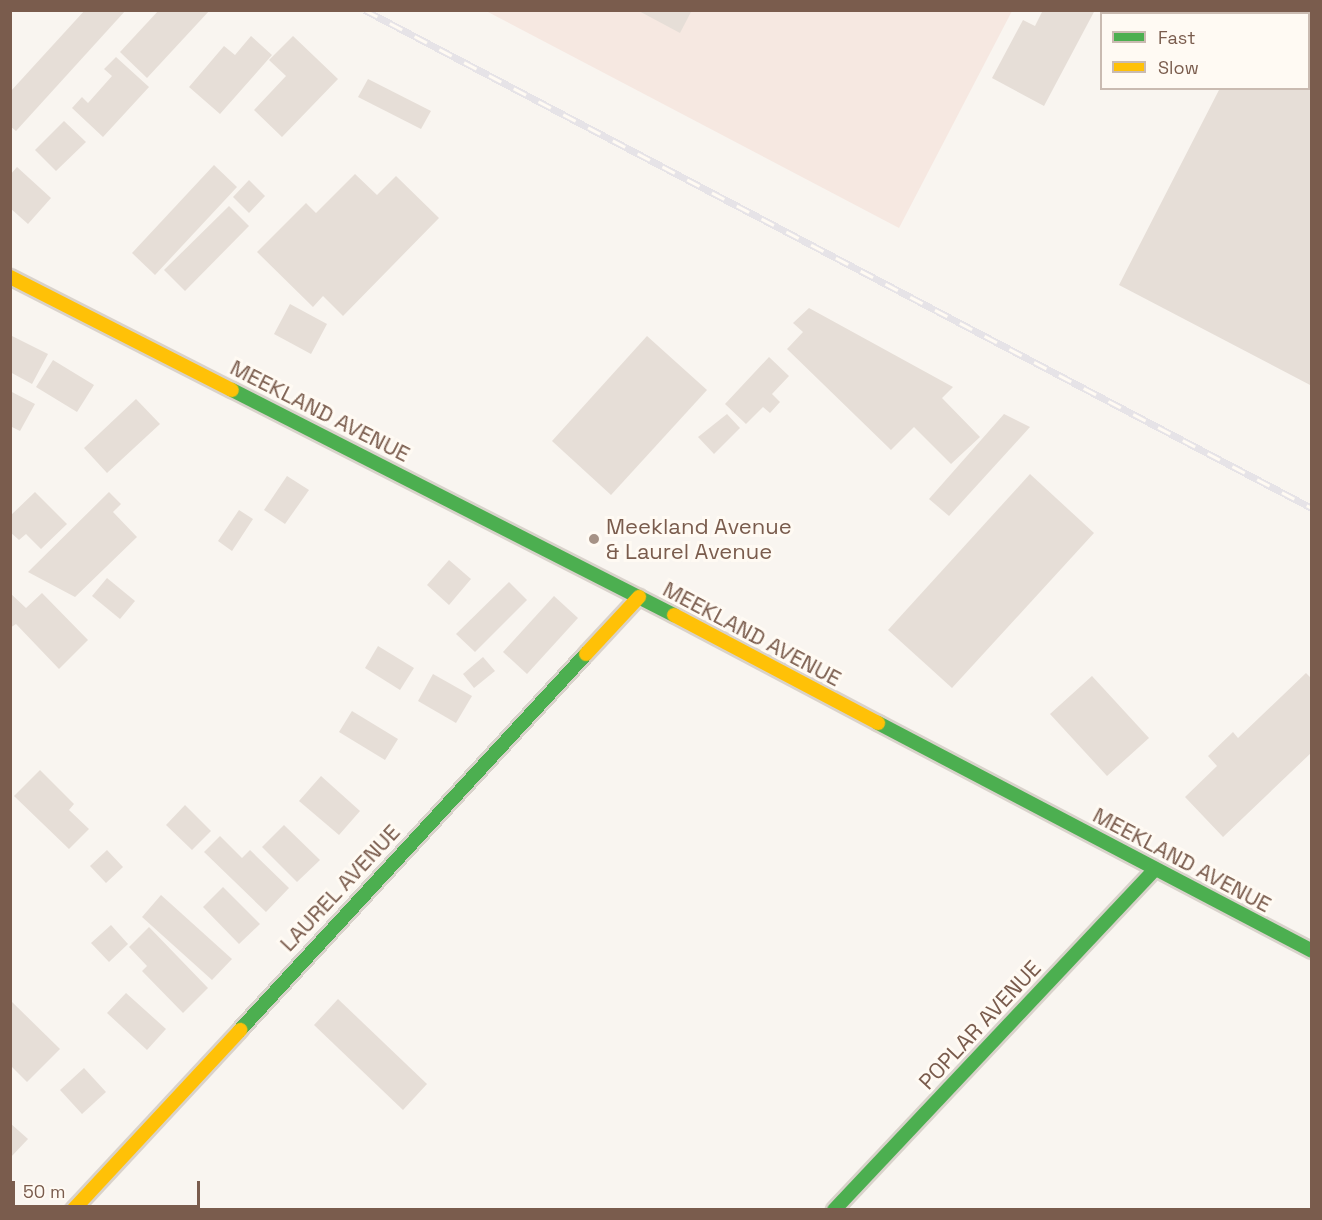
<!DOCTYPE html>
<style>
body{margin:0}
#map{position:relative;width:1322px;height:1220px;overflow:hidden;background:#f9f5f0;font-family:"Space Grotesk",sans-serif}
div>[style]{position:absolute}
.commercial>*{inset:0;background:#f6e8e1}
.building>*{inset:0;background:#e6ded7}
.roads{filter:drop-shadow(2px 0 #d9d2cb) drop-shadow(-2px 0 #d9d2cb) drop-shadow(0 2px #d9d2cb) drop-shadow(0 -2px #d9d2cb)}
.fast>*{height:14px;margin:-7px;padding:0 7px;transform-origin:7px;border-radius:7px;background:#4caf50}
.slow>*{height:14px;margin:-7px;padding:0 7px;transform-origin:7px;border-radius:7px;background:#ffc107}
.rail>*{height:7px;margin-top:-3.5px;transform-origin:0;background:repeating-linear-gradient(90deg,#fffaf3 0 14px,#e6e3e7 0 28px);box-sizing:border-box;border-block:2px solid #e6e3e7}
.dots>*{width:16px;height:16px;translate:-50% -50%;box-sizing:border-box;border:3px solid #fffaf3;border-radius:50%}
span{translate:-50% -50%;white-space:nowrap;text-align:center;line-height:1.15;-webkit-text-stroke:6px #fffaf3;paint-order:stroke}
.street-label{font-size:22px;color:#7a5c4d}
.poi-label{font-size:22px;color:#7a5c4d}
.left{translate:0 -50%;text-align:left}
.frame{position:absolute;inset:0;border:12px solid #7a5c4d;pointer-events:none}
.legend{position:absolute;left:1100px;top:12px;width:210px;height:78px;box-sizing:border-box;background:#fffaf3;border:2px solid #cabbb1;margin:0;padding:8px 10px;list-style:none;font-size:18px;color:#7a5c4d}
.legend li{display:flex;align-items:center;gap:12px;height:30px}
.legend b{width:30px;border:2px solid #cabbb1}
.scale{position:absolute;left:12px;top:1181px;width:188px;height:27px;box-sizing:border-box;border:3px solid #7a5c4d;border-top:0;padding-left:8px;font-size:18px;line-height:21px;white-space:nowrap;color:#7a5c4d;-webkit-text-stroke:4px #fffaf3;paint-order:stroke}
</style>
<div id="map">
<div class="commercial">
<div style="clip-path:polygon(486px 11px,1012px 11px,899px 228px)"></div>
</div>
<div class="building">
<div style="clip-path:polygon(85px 10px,126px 10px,16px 131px,10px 126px,10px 92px)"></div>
<div style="clip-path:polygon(159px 10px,210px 10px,147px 78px,120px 52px)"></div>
<div style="clip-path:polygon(637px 10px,692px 10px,680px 33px)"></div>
<div style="clip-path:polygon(1043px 10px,1095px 10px,1044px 106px,992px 78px,1023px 20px,1035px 26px)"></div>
<div style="clip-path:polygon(251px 36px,272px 55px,220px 114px,189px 87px,224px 46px,235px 55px)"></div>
<div style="clip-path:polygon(293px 36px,338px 79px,282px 137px,254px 110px,286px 76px,269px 60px)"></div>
<div style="clip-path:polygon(116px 57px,149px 87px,103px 137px,72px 108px,82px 97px,88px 103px,112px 76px,104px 69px)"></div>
<div style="clip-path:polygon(1308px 74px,1312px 76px,1312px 386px,1119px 285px,1220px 88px,1308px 88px)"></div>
<div style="clip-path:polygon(368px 79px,431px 111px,421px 129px,358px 97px)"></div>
<div style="clip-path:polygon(64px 121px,86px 142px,56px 171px,35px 150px)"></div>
<div style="clip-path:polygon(214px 165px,237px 187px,155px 275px,132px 253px)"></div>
<div style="clip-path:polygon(17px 167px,51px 198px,28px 224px,10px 208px,10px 175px)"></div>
<div style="clip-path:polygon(355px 174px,377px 195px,396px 176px,439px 218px,343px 316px,323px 296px,313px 307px,257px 252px,306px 203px,316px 213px)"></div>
<div style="clip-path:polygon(249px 180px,265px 196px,249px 213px,233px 197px)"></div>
<div style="clip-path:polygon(229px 206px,249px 226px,185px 291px,164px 270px)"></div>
<div style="clip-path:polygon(290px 304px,327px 324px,311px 354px,274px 334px)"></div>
<div style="clip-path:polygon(809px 308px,953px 387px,942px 398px,980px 437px,951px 464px,914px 427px,891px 450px,787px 349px,803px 332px,793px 323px)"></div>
<div style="clip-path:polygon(10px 335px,48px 354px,32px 384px,10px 372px)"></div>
<div style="clip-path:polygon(647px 336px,707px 390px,611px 495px,552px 441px)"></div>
<div style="clip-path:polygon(769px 357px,789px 376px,772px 394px,780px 402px,770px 413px,763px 407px,746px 424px,725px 404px)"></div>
<div style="clip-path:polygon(53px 360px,94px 385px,77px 412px,36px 387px)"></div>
<div style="clip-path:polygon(10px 391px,35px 404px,20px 431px,10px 426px)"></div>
<div style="clip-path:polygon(136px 399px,160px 424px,107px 473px,84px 448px)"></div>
<div style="clip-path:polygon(727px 414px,740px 428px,714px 454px,698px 437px)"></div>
<div style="clip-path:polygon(1004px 414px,1030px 427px,949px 516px,929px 499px)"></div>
<div style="clip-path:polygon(1030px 474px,1094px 533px,952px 688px,888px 630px)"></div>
<div style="clip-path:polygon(287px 476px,309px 490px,285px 524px,264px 510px)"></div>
<div style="clip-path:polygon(35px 492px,67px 524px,41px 549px,26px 534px,19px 540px,10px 532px,10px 516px)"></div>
<div style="clip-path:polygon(109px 492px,121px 504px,113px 512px,137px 537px,75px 597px,28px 572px)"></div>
<div style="clip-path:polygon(239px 510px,253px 519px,232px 551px,218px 541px)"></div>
<div style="clip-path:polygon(449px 560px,471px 579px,449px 605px,427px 585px)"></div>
<div style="clip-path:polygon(107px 578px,135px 601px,120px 619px,92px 596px)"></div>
<div style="clip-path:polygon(509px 582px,527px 600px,475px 652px,456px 634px)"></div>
<div style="clip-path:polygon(10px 593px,26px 608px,42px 593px,88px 640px,59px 669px,16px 624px,10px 628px)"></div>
<div style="clip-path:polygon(554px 596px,578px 618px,527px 674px,503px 652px)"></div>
<div style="clip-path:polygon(378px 646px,414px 668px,400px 690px,365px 668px)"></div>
<div style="clip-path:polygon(483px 657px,495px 671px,474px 688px,463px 674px)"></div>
<div style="clip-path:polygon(1306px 673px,1312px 679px,1312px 752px,1223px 837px,1185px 797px,1217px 766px,1208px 756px,1233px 732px,1238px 738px)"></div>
<div style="clip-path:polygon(433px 674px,472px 696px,456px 723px,418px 701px)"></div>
<div style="clip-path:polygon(1092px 676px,1149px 738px,1107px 776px,1050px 714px)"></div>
<div style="clip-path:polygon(352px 711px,398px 739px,385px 760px,339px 732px)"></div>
<div style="clip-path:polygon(40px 770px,74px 804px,69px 810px,89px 829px,69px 849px,14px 796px)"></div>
<div style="clip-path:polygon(321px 776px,360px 811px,339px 835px,299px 801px)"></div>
<div style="clip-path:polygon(185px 805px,211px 831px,192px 850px,166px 825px)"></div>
<div style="clip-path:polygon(284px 825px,320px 860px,297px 882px,262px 847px)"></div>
<div style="clip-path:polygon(220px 836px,242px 858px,250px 850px,289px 888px,266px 912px,204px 852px)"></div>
<div style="clip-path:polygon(107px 850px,123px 867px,106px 883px,90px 866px)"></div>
<div style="clip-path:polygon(223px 887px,260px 924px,239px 944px,203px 907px)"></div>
<div style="clip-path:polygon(161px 895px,232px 959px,212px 980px,142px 917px)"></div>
<div style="clip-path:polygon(111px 925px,128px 944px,109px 962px,91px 943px)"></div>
<div style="clip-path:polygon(149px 927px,208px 988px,183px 1013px,142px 971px,147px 966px,129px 947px)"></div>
<div style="clip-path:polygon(126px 993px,166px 1029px,147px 1050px,107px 1013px)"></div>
<div style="clip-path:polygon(338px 999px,427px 1084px,403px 1110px,314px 1025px)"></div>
<div style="clip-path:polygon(10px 1000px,60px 1049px,27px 1082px,10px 1065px)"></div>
<div style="clip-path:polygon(84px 1068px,106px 1092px,82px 1114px,60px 1090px)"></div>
<div style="clip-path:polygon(10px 1123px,28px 1139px,10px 1158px)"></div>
</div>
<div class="roads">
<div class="fast">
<div style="left:232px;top:390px;width:496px;rotate:27deg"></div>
<div style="left:878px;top:723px;width:490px;rotate:27.7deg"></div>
<div style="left:240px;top:1030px;width:511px;rotate:-47.38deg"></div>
<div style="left:834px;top:1210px;width:468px;rotate:-46.7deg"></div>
</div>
<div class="slow">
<div style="left:10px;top:277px;width:249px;rotate:27deg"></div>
<div style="left:674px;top:615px;width:231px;rotate:27.9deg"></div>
<div style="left:586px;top:654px;width:78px;rotate:-47.1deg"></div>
<div style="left:73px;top:1210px;width:246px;rotate:-47.1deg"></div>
</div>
</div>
<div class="rail">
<div style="left:365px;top:10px;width:1070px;rotate:27.74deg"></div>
</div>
<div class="dots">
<div style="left:594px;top:539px;background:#a69286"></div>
</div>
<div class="street-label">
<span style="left:320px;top:411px;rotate:27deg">MEEKLAND AVENUE</span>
<span style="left:752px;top:634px;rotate:28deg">MEEKLAND AVENUE</span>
<span style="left:1182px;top:860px;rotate:28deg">MEEKLAND AVENUE</span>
<span style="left:340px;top:888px;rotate:-47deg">LAUREL AVENUE</span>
<span style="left:980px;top:1025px;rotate:-47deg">POPLAR AVENUE</span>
</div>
<div class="poi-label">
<span class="left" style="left:606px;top:539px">Meekland Avenue<br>&amp; Laurel Avenue</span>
</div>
<div class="frame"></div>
<ul class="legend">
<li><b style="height:8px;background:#4caf50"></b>Fast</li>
<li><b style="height:8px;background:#ffc107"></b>Slow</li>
</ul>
<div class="scale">50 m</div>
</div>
